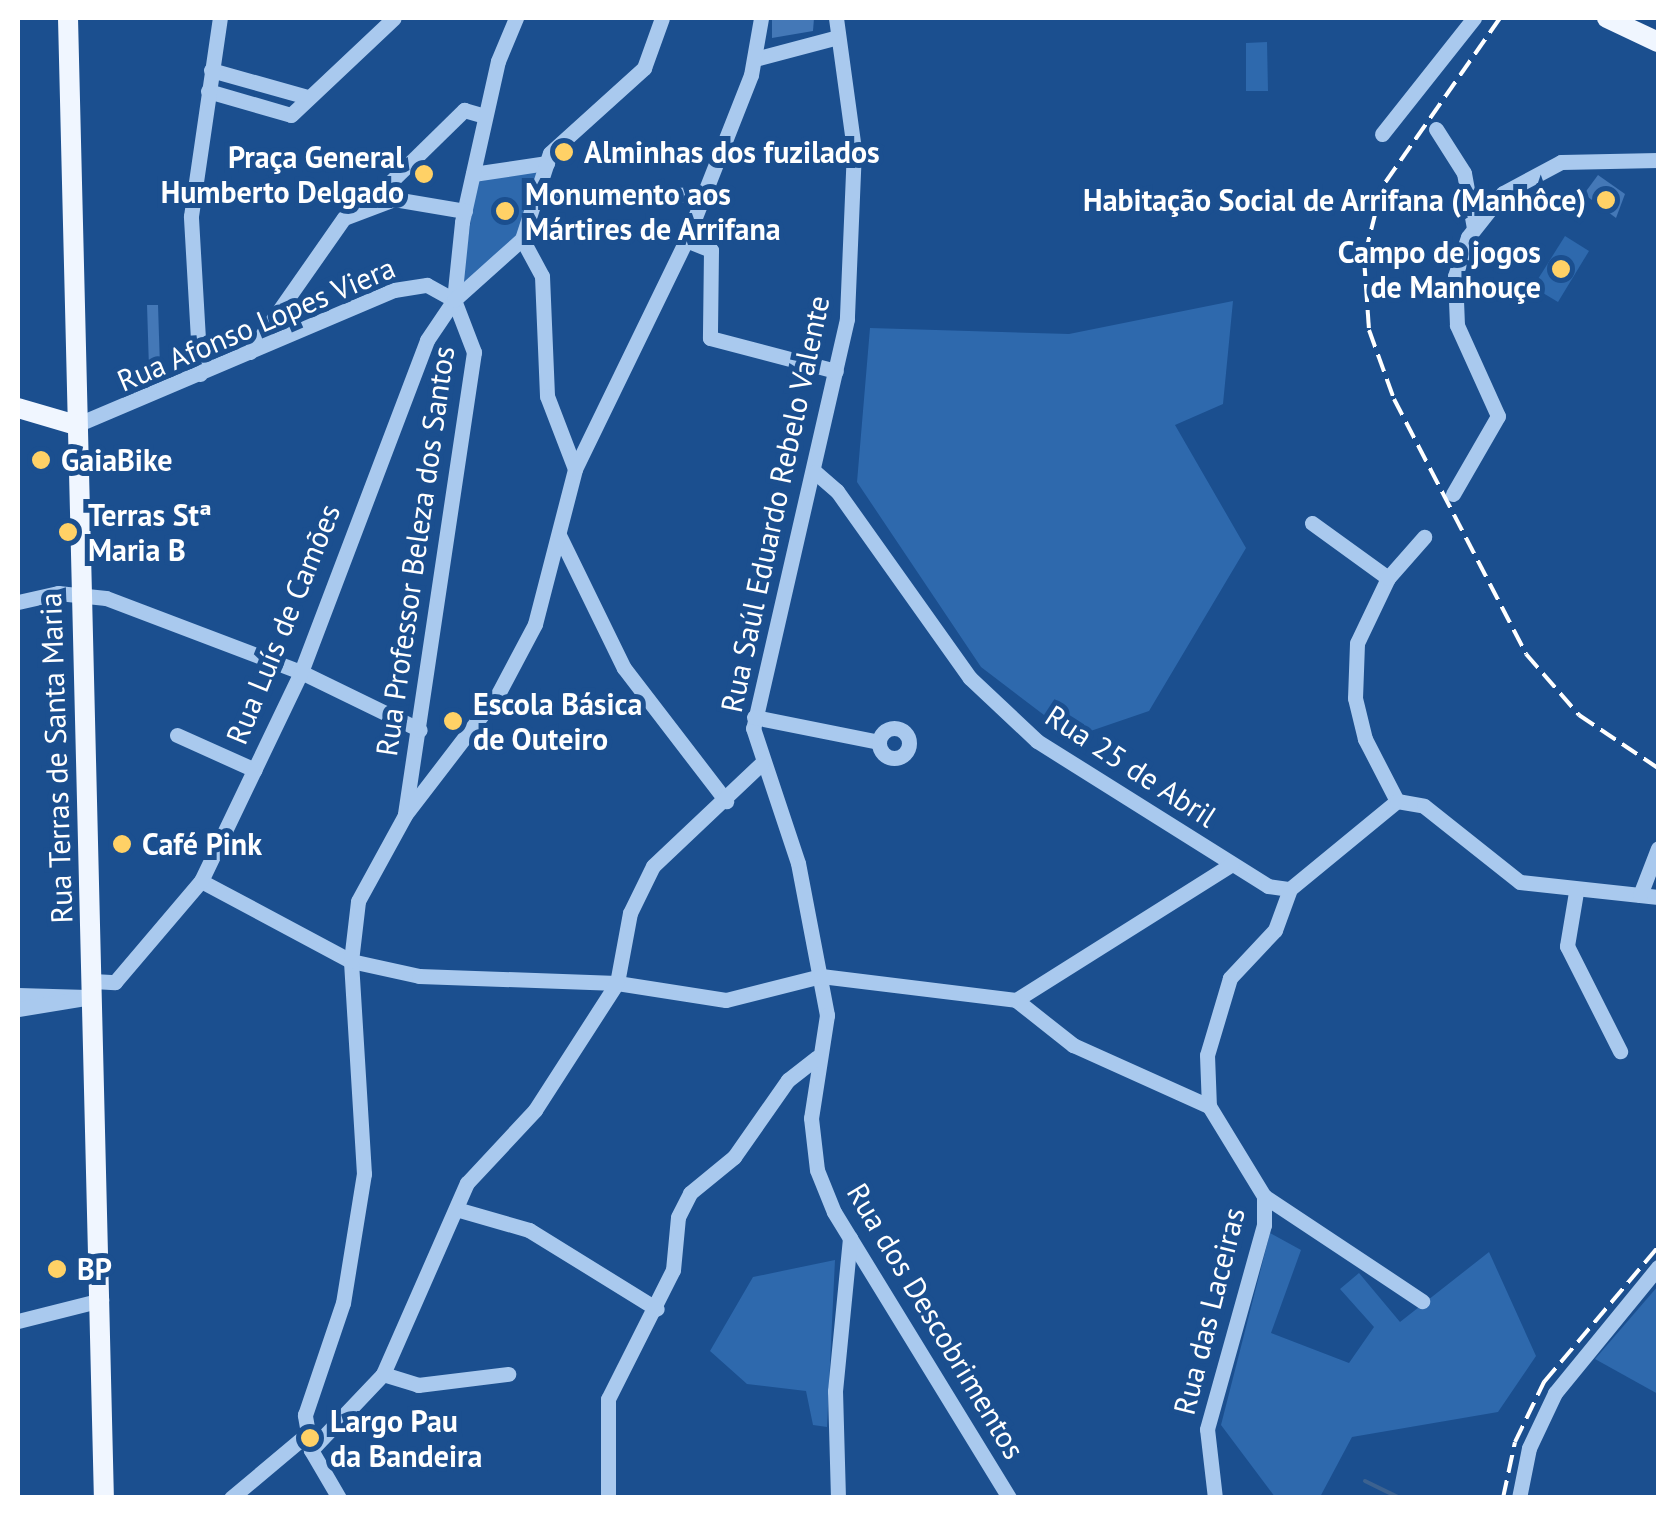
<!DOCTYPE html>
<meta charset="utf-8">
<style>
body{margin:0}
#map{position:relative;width:1676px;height:1515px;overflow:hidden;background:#1b4f8f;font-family:"PT Sans",sans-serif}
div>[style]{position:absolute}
.green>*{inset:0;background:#2e69ad}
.stream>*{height:4px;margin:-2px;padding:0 2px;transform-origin:2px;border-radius:2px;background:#3c6290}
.building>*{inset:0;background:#4478b7}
.minor>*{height:15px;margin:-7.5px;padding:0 7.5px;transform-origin:7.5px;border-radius:7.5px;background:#a9c9ee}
.minor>.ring{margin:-7.5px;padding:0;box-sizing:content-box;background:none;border:15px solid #a9c9ee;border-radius:50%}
.major>*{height:20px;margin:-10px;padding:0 10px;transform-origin:10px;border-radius:10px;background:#f0f6ff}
.rail>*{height:4px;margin-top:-2px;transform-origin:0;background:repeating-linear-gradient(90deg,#fff 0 18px,transparent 0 26px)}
.dots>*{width:28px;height:28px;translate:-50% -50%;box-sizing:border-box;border:5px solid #1b4f8f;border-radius:50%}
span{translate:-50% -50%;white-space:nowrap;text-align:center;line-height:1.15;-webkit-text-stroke:10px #1b4f8f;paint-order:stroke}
.poi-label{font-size:30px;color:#fff;font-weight:700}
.left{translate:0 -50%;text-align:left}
.right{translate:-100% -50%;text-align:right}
.street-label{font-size:30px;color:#fff}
.frame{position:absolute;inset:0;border:20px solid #fff;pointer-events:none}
</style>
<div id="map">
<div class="green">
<div style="clip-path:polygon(1267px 42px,1268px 91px,1246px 91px,1246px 43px)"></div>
<div style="clip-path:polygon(542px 167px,519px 238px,461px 289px,477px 176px)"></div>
<div style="clip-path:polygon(1565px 236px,1589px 251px,1558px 302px,1533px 287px)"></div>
<div style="clip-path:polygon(1233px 301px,1223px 404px,1175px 425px,1246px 548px,1149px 711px,1073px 737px,981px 667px,857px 482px,870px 328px,1069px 334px)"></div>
<div style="clip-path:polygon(1270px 1233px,1301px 1250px,1271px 1333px,1349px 1363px,1374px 1327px,1340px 1289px,1359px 1273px,1400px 1322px,1489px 1252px,1536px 1356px,1498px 1412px,1352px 1437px,1320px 1497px,1275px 1497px,1221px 1425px)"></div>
<div style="clip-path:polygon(835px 1260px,827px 1427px,813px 1425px,806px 1391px,747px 1384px,710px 1351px,753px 1277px)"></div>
<div style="clip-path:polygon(1658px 1286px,1658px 1394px,1595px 1359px)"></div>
</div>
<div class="stream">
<div style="left:1365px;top:1481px;width:39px;rotate:26deg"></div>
</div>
<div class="building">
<div style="clip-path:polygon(772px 18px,814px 18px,813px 31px,772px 38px)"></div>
<div style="clip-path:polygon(1598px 175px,1625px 194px,1616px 218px,1584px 194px)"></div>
<div style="clip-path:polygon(147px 305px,158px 305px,160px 367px,149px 368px)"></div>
</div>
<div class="minor">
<div style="left:836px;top:18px;width:132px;rotate:82.2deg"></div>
<div style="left:854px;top:149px;width:170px;rotate:92.4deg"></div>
<div style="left:847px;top:319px;width:420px;rotate:102.9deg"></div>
<div style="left:753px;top:728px;width:142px;rotate:71.6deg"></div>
<div style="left:798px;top:863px;width:155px;rotate:79.2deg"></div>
<div style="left:827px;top:1015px;width:104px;rotate:98.8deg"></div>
<div style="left:811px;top:1118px;width:52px;rotate:83.4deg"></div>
<div style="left:817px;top:1170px;width:45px;rotate:68deg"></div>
<div style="left:834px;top:1212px;width:335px;rotate:58.5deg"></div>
<div style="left:755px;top:59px;width:82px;rotate:-14.9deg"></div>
<div style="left:211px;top:70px;width:101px;rotate:15.6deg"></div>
<div style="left:208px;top:91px;width:86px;rotate:16.1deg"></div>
<div style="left:291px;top:115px;width:141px;rotate:-43.3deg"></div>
<div style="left:1436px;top:129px;width:52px;rotate:57.5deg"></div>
<div style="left:1464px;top:173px;width:56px;rotate:79.7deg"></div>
<div style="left:1382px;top:134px;width:148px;rotate:-51.6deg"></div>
<div style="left:473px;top:174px;width:75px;rotate:-8.5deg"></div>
<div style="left:535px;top:200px;width:166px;rotate:-2.1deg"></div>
<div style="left:367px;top:205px;width:136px;rotate:-44.4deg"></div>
<div style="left:464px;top:110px;width:18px;rotate:16deg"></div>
<div style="left:522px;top:239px;width:42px;rotate:61.6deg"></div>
<div style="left:542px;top:276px;width:120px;rotate:87.6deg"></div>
<div style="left:547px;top:396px;width:78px;rotate:69deg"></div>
<div style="left:686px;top:240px;width:27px;rotate:22deg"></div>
<div style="left:711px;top:250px;width:88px;rotate:90.7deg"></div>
<div style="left:710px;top:338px;width:130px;rotate:14.7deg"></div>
<div style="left:454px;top:300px;width:78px;rotate:-84.1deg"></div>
<div style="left:462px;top:222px;width:165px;rotate:-77.4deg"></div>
<div style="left:498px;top:61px;width:47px;rotate:-67.3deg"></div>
<div style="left:250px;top:352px;width:164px;rotate:-55deg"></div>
<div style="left:344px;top:218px;width:53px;rotate:-20.8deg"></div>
<div style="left:394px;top:199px;width:72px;rotate:9.6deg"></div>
<div style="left:200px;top:374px;width:158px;rotate:-93.3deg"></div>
<div style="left:191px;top:216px;width:200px;rotate:-81.7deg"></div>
<div style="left:76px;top:425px;width:345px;rotate:-23deg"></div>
<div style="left:394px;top:290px;width:33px;rotate:-9deg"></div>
<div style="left:427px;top:285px;width:31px;rotate:29deg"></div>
<div style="left:454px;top:300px;width:56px;rotate:69deg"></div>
<div style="left:474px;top:352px;width:468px;rotate:98.5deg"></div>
<div style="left:815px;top:472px;width:29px;rotate:41deg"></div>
<div style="left:837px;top:491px;width:229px;rotate:54.6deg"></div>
<div style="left:970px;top:678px;width:92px;rotate:43.2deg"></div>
<div style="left:1037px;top:741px;width:273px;rotate:32.1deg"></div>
<div style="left:1268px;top:886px;width:22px;rotate:8deg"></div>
<div style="left:1453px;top:494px;width:90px;rotate:-60deg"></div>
<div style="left:1498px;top:416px;width:100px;rotate:-114.3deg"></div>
<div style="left:1457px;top:325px;width:49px;rotate:-92.3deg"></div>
<div style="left:1455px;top:276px;width:41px;rotate:-71.6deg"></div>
<div style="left:1468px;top:237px;width:56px;rotate:-51.5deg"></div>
<div style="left:1503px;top:193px;width:66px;rotate:-28.1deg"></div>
<div style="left:1561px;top:162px;width:97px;rotate:-1.2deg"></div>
<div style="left:1312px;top:523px;width:94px;rotate:35.9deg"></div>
<div style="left:559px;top:535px;width:148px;rotate:64deg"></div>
<div style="left:624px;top:668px;width:168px;rotate:52.5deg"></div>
<div style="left:18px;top:602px;width:41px;rotate:-12.7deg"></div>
<div style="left:58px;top:593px;width:48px;rotate:5.9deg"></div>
<div style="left:106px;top:598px;width:209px;rotate:20.8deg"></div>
<div style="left:301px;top:672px;width:132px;rotate:26deg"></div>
<div style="left:754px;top:717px;width:127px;rotate:11.3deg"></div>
<div class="ring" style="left:879px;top:728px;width:15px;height:15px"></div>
<div style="left:177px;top:735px;width:85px;rotate:24.2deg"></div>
<div style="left:1397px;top:801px;width:139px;rotate:140.6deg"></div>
<div style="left:1290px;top:889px;width:44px;rotate:110.1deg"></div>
<div style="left:1275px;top:930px;width:66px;rotate:133.2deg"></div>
<div style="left:1230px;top:978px;width:80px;rotate:106.6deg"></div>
<div style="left:1207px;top:1055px;width:51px;rotate:87.8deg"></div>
<div style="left:1209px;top:1106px;width:105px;rotate:58.6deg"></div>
<div style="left:1264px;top:1196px;width:190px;rotate:33.6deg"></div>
<div style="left:1397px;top:801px;width:70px;rotate:-117.3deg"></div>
<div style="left:1365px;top:739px;width:42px;rotate:-103.7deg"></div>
<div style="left:1355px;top:698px;width:55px;rotate:-87.9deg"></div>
<div style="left:1357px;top:643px;width:72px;rotate:-64.5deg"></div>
<div style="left:1388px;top:578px;width:55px;rotate:-48.7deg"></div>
<div style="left:1397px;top:801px;width:27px;rotate:10deg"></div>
<div style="left:1424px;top:806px;width:122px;rotate:38.4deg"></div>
<div style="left:1520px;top:882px;width:139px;rotate:6.2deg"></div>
<div style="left:201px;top:881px;width:170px;rotate:28.1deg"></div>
<div style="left:351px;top:961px;width:70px;rotate:12.4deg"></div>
<div style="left:419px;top:976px;width:198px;rotate:2deg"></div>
<div style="left:617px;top:983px;width:110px;rotate:8.9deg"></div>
<div style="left:726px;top:1000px;width:98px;rotate:-14.2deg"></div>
<div style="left:821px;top:976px;width:196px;rotate:7deg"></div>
<div style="left:1016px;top:1000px;width:255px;rotate:-32.2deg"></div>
<div style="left:1576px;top:892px;width:55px;rotate:99.5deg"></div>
<div style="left:1567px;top:946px;width:118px;rotate:63.2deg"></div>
<div style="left:1640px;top:895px;width:50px;rotate:-69deg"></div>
<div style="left:93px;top:981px;width:22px;rotate:3deg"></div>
<div style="left:115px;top:982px;width:133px;rotate:-49.6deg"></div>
<div style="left:201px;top:881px;width:232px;rotate:-64.4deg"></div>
<div style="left:301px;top:672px;width:355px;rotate:-69.2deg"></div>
<div style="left:427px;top:340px;width:48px;rotate:-56deg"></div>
<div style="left:454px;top:300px;width:91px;rotate:-41.9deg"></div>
<div style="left:522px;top:239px;width:90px;rotate:-72deg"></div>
<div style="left:550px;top:153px;width:127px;rotate:-42.1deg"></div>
<div style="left:644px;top:68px;width:53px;rotate:-70.2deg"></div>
<div style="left:617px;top:983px;width:71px;rotate:-79.5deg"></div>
<div style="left:630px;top:913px;width:52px;rotate:-63.9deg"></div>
<div style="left:653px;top:866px;width:149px;rotate:-43.4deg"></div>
<div style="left:18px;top:995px;width:69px;rotate:1.7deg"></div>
<div style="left:1016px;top:1000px;width:73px;rotate:38.3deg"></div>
<div style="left:1073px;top:1045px;width:149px;rotate:24.2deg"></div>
<div style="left:18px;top:1009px;width:74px;rotate:-9.3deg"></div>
<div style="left:456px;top:1209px;width:76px;rotate:16deg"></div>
<div style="left:529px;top:1230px;width:150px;rotate:31.7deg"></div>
<div style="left:18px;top:1321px;width:86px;rotate:-14.2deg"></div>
<div style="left:383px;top:1374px;width:37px;rotate:17deg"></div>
<div style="left:418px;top:1385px;width:91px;rotate:-7deg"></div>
<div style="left:311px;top:1450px;width:105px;rotate:-46.5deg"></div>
<div style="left:383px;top:1374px;width:209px;rotate:-66.3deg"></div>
<div style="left:467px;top:1183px;width:100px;rotate:-47deg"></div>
<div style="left:535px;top:1110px;width:151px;rotate:-57.2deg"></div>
<div style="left:231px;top:1498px;width:98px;rotate:-40deg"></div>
<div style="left:339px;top:1498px;width:56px;rotate:-120.3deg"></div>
<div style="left:311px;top:1450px;width:36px;rotate:-100deg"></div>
<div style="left:305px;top:1415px;width:118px;rotate:-71.3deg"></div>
<div style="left:343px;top:1303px;width:131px;rotate:-80.8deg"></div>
<div style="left:364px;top:1174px;width:213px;rotate:-93.5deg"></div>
<div style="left:351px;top:961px;width:60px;rotate:-83.3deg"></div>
<div style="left:358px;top:901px;width:98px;rotate:-61.3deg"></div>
<div style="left:405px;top:815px;width:153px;rotate:-52.5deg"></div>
<div style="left:498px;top:694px;width:79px;rotate:-62.1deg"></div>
<div style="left:535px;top:624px;width:160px;rotate:-75.5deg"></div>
<div style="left:575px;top:469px;width:254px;rotate:-64.1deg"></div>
<div style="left:686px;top:240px;width:177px;rotate:-68.5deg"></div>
<div style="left:751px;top:75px;width:58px;rotate:-80deg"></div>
<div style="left:608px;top:1498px;width:99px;rotate:-90deg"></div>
<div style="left:608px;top:1399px;width:144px;rotate:-63.3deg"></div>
<div style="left:673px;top:1270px;width:53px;rotate:-84.6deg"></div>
<div style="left:678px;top:1217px;width:27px;rotate:-63deg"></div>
<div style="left:690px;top:1193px;width:57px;rotate:-39.3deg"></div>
<div style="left:734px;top:1157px;width:94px;rotate:-55deg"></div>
<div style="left:788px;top:1080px;width:37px;rotate:-38deg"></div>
<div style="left:838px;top:1498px;width:107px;rotate:-91.6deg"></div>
<div style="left:835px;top:1391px;width:154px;rotate:-84.4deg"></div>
<div style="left:1215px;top:1498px;width:69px;rotate:-96.6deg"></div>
<div style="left:1207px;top:1429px;width:212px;rotate:-74.4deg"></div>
<div style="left:1264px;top:1225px;width:29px;rotate:-90deg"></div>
<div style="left:1519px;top:1498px;width:51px;rotate:-78.7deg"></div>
<div style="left:1529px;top:1448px;width:61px;rotate:-64.7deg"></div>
<div style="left:1555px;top:1393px;width:163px;rotate:-50.7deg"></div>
</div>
<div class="major">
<div style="left:68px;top:18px;width:1480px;rotate:88.61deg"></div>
<div style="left:1607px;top:18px;width:56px;rotate:25.2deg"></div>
<div style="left:18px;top:408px;width:60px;rotate:16.3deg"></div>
</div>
<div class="rail">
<div style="left:1500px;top:18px;width:206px;rotate:124.9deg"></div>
<div style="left:1382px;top:187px;width:73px;rotate:104.2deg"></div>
<div style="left:1364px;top:258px;width:72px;rotate:86deg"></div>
<div style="left:1369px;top:330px;width:73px;rotate:70.1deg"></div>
<div style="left:1394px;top:399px;width:287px;rotate:62.6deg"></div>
<div style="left:1526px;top:654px;width:81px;rotate:49deg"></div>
<div style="left:1579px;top:715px;width:95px;rotate:33.9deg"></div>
<div style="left:1503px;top:1498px;width:57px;rotate:-77.9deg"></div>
<div style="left:1515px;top:1442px;width:67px;rotate:-64.2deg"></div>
<div style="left:1544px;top:1382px;width:177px;rotate:-49.8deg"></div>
</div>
<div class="dots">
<div style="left:564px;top:152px;background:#ffd166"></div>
<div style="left:424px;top:174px;background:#ffd166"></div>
<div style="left:1606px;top:200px;background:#ffd166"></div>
<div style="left:505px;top:211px;background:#ffd166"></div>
<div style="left:1561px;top:269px;background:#ffd166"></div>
<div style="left:41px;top:460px;background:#ffd166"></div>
<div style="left:68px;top:532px;background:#ffd166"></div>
<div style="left:453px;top:721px;background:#ffd166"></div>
<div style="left:122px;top:844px;background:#ffd166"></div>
<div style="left:57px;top:1269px;background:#ffd166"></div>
<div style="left:310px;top:1438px;background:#ffd166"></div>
</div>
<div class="poi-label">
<span class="left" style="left:584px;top:152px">Alminhas dos fuzilados</span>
<span class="right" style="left:404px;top:174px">Praça General<br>Humberto Delgado</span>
<span class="left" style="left:525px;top:211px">Monumento aos<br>Mártires de Arrifana</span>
<span class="right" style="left:1586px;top:200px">Habitação Social de Arrifana (Manhôce)</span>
<span class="right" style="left:1541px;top:269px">Campo de jogos<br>de Manhouçe</span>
<span class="left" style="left:61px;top:460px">GaiaBike</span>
<span class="left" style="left:88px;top:532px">Terras Stª<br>Maria B</span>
<span class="left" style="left:473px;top:721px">Escola Básica<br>de Outeiro</span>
<span class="left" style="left:142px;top:844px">Café Pink</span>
<span class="left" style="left:77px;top:1269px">BP</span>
<span class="left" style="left:330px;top:1438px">Largo Pau<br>da Bandeira</span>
</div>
<div class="street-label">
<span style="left:256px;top:324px;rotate:-23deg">Rua Afonso Lopes Viera</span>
<span style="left:775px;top:504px;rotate:-78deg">Rua Saúl Eduardo Rebelo Valente</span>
<span style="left:415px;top:551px;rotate:-82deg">Rua Professor Beleza dos Santos</span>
<span style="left:283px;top:624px;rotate:-68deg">Rua Luís de Camões</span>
<span style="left:56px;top:758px;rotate:-92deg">Rua Terras de Santa Maria</span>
<span style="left:1131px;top:766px;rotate:33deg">Rua 25 de Abril</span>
<span style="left:1209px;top:1311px;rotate:-76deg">Rua das Laceiras</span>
<span style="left:936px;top:1321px;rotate:59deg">Rua dos Descobrimentos</span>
</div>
<div class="frame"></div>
</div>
